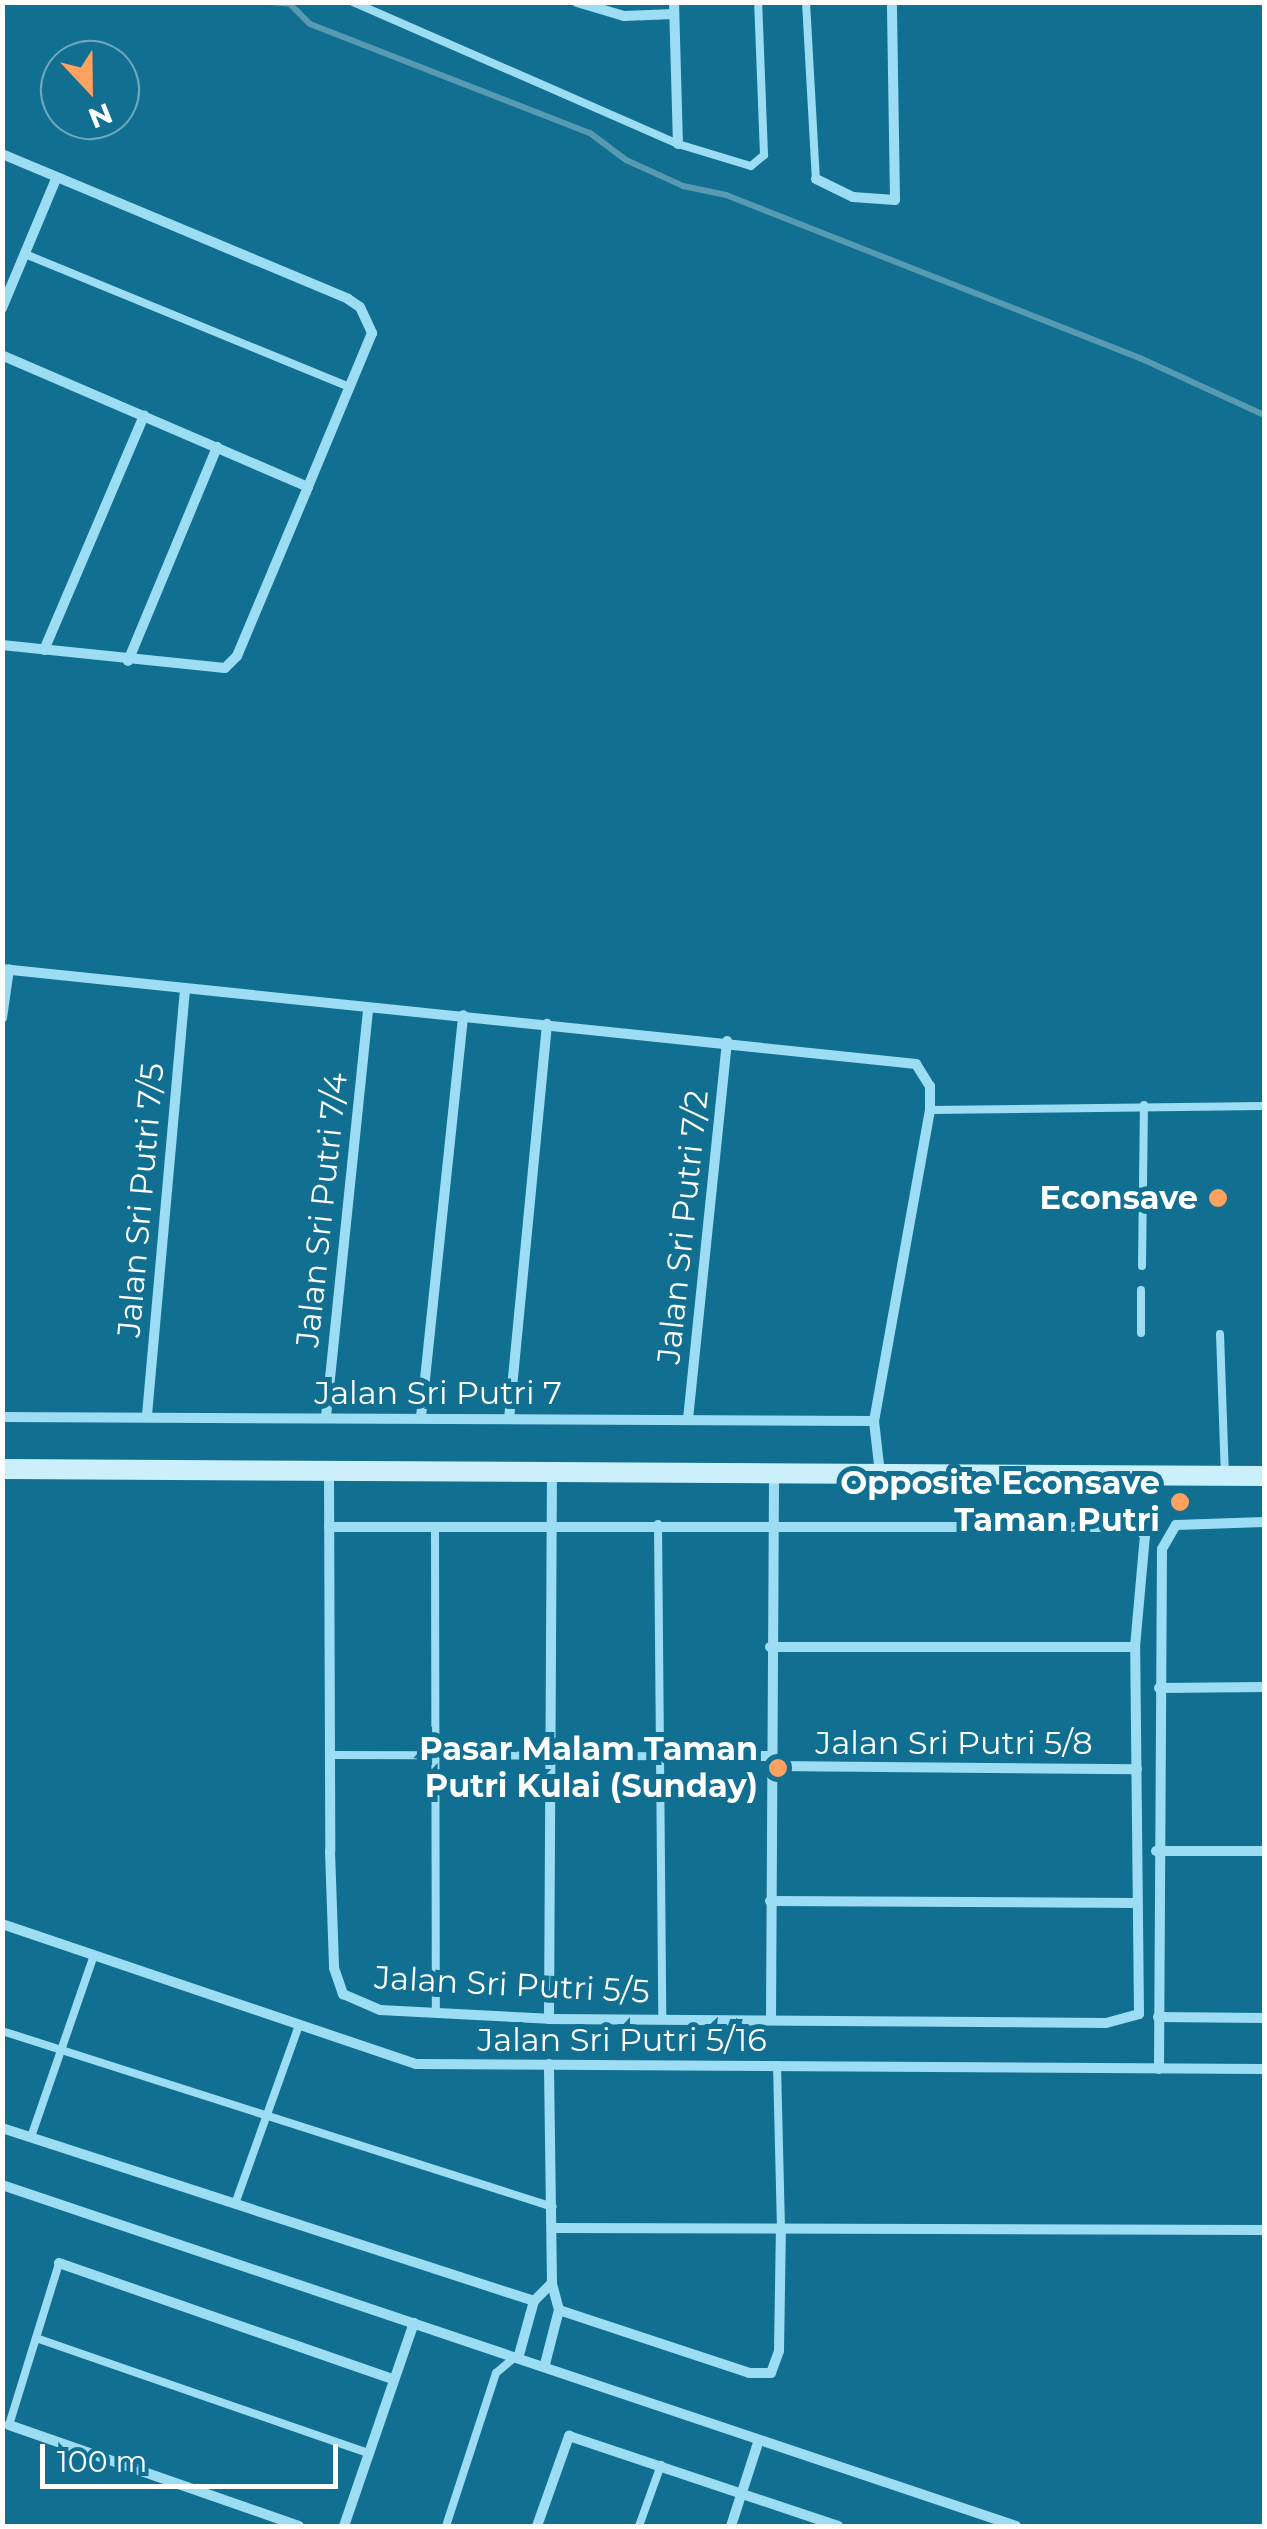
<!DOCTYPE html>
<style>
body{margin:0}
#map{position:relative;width:1267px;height:2529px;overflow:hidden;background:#116f92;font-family:Montserrat,sans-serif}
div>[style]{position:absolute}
.stream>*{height:6px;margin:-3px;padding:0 3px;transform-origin:3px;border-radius:3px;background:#589ab2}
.lane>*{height:8px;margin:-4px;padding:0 4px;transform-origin:4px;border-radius:4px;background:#9dddf3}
.street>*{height:10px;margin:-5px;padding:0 5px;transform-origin:5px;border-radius:5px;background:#9dddf3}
.secondary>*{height:20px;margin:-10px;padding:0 10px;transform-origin:10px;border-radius:10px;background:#cceffc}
.dots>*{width:28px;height:28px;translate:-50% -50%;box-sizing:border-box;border:5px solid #116f92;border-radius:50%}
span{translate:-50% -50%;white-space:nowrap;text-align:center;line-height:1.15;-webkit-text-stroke:10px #116f92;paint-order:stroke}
.poi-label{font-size:32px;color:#fff;font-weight:700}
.right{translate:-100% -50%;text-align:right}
.street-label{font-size:32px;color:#fff}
.frame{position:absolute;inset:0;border:5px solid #fff;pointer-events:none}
.north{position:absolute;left:40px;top:40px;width:100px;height:100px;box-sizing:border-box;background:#116f92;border:2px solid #70a9be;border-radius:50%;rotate:158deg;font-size:28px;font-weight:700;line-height:40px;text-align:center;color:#fff}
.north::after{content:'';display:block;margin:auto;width:35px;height:45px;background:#ffa25f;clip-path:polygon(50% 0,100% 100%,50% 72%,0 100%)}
.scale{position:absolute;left:40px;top:2444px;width:298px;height:45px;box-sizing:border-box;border:5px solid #fff;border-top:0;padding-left:12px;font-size:30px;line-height:35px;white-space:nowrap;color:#fff;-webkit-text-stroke:8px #116f92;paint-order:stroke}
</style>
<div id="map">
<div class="stream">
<div style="left:269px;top:2px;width:21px;rotate:5deg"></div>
<div style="left:290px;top:4px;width:28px;rotate:45deg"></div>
<div style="left:310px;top:24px;width:300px;rotate:21.3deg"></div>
<div style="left:590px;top:133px;width:45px;rotate:36.9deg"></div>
<div style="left:626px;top:160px;width:63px;rotate:24.5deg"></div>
<div style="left:683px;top:186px;width:44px;rotate:11.8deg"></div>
<div style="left:726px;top:195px;width:445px;rotate:21.5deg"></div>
<div style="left:1140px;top:358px;width:136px;rotate:24.7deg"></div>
</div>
<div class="lane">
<div style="left:353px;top:2px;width:355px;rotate:23.6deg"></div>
<div style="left:678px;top:144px;width:76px;rotate:16.8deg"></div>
<div style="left:751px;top:166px;width:17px;rotate:-40deg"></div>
<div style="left:764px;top:155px;width:153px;rotate:-92.2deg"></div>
<div style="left:806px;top:2px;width:177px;rotate:86.8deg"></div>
<div style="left:25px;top:254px;width:350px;rotate:22.3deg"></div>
<div style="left:930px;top:1110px;width:334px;rotate:-0.7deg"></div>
<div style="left:1142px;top:1266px;width:161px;rotate:-89.3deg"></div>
<div style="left:1141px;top:1333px;width:43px;rotate:-90deg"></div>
<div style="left:1220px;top:1334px;width:140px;rotate:88deg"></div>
<div style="left:658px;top:1524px;width:494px;rotate:89.5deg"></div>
<div style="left:435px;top:1526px;width:487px;rotate:89.9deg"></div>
<div style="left:332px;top:1755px;width:329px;rotate:0.2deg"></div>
<div style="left:2px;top:2031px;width:578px;rotate:17.71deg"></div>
<div style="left:777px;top:2065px;width:163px;rotate:88.6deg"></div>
<div style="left:31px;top:2137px;width:193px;rotate:-70.9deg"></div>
<div style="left:235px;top:2204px;width:190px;rotate:-70.3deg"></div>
<div style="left:36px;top:2338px;width:351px;rotate:19.1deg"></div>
<div style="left:9px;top:2425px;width:170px;rotate:-72.8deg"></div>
<div style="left:446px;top:2526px;width:161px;rotate:-71.9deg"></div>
<div style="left:496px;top:2373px;width:23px;rotate:-40deg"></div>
<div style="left:639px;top:2526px;width:65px;rotate:-70.2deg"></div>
</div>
<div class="street">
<div style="left:577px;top:2px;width:49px;rotate:16.6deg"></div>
<div style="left:624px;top:16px;width:50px;rotate:-2.3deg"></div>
<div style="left:674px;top:2px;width:142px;rotate:88.4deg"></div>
<div style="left:2px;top:154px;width:375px;rotate:22.7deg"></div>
<div style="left:348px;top:299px;width:14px;rotate:34deg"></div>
<div style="left:360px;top:307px;width:29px;rotate:65deg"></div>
<div style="left:372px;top:333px;width:167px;rotate:112.6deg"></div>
<div style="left:308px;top:487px;width:333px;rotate:-156.7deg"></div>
<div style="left:816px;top:179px;width:41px;rotate:25.9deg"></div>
<div style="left:853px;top:197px;width:42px;rotate:4.1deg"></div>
<div style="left:895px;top:200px;width:198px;rotate:-90.9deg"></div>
<div style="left:2px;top:308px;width:140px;rotate:-67.3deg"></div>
<div style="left:2px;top:645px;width:224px;rotate:5.9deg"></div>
<div style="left:225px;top:668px;width:17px;rotate:-45deg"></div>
<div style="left:237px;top:656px;width:183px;rotate:-67.2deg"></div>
<div style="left:44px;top:650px;width:255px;rotate:-66.9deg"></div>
<div style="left:128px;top:661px;width:232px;rotate:-67.4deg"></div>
<div style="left:2px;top:969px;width:919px;rotate:5.93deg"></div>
<div style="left:916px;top:1064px;width:26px;rotate:58deg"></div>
<div style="left:930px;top:1086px;width:24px;rotate:90deg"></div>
<div style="left:930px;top:1110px;width:316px;rotate:100.2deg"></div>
<div style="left:874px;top:1421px;width:53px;rotate:83.5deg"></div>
<div style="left:2px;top:1018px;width:49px;rotate:-81.9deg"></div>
<div style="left:147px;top:1415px;width:428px;rotate:-84.9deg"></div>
<div style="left:2px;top:1417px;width:872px;rotate:0.26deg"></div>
<div style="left:326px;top:1417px;width:411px;rotate:-84.1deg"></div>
<div style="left:421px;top:1417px;width:404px;rotate:-84deg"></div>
<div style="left:509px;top:1419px;width:397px;rotate:-84.5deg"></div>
<div style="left:688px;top:1419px;width:380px;rotate:-84.1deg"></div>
<div style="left:329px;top:1474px;width:377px;rotate:89.8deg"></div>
<div style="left:330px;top:1851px;width:117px;rotate:88deg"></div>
<div style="left:334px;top:1968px;width:28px;rotate:71deg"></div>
<div style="left:343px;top:1994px;width:40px;rotate:23.4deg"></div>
<div style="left:380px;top:2010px;width:169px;rotate:3deg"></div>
<div style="left:549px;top:2019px;width:557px;rotate:0.41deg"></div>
<div style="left:1106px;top:2023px;width:34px;rotate:-15deg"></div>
<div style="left:1139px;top:2014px;width:367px;rotate:-90.6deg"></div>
<div style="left:1135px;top:1647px;width:111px;rotate:-84.9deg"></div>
<div style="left:1145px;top:1536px;width:12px;rotate:-132deg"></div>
<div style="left:1137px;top:1527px;width:808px;rotate:180deg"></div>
<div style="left:770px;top:1647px;width:365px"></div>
<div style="left:1159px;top:1688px;width:105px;rotate:-0.5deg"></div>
<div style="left:661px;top:1756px;width:110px"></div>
<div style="left:771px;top:1766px;width:366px;rotate:0.5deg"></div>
<div style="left:1156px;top:1851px;width:108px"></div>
<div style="left:770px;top:1901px;width:366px;rotate:0.3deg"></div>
<div style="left:2px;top:1924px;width:437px;rotate:18.7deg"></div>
<div style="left:416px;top:2064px;width:848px;rotate:0.34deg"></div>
<div style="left:1158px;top:2017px;width:106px;rotate:0.5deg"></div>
<div style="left:771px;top:2018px;width:545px;rotate:-89.68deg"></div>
<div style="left:549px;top:2019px;width:546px;rotate:-89.69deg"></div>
<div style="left:1159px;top:2069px;width:520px;rotate:-89.67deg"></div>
<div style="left:1162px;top:1549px;width:28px;rotate:-60deg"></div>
<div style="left:1176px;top:1525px;width:88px;rotate:-2deg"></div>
<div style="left:2px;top:2128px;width:559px;rotate:18.01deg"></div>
<div style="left:2px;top:2185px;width:1070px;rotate:18.59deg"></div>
<div style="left:553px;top:2228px;width:711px;rotate:0.16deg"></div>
<div style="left:59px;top:2263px;width:353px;rotate:19.2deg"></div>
<div style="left:559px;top:2310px;width:200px;rotate:18.3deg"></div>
<div style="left:749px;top:2373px;width:22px"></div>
<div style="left:771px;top:2373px;width:23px;rotate:-70deg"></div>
<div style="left:779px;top:2351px;width:123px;rotate:-89.1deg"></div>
<div style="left:519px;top:2355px;width:56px;rotate:-74.5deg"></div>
<div style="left:534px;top:2301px;width:25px;rotate:-45deg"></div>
<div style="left:545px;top:2364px;width:56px;rotate:-75.5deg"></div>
<div style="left:559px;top:2310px;width:28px;rotate:-105deg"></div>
<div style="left:552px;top:2283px;width:219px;rotate:-90.8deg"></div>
<div style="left:9px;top:2425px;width:307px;rotate:19.2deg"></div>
<div style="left:344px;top:2526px;width:215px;rotate:-71deg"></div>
<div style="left:537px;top:2526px;width:96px;rotate:-70.4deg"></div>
<div style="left:569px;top:2436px;width:284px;rotate:18.5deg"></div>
<div style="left:731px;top:2526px;width:90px;rotate:-72deg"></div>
</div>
<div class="secondary">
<div style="left:2px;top:1469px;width:1262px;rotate:0.32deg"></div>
</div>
<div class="dots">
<div style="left:1218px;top:1198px;background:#ffa25f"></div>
<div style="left:1180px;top:1502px;background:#ffa25f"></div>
<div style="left:778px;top:1768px;background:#ffa25f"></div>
</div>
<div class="poi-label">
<span class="right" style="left:1198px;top:1198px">Econsave</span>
<span class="right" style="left:1160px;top:1502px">Opposite Econsave<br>Taman Putri</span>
<span class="right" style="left:758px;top:1768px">Pasar Malam Taman<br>Putri Kulai (Sunday)</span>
</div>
<div class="street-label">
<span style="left:141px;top:1200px;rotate:-85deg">Jalan Sri Putri 7/5</span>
<span style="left:322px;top:1210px;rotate:-84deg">Jalan Sri Putri 7/4</span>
<span style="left:683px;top:1227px;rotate:-84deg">Jalan Sri Putri 7/2</span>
<span style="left:438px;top:1393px">Jalan Sri Putri 7</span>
<span style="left:954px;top:1743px">Jalan Sri Putri 5/8</span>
<span style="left:512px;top:1985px;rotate:3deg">Jalan Sri Putri 5/5</span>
<span style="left:622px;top:2040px">Jalan Sri Putri 5/16</span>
</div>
<div class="frame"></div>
<div class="north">N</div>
<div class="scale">100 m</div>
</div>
